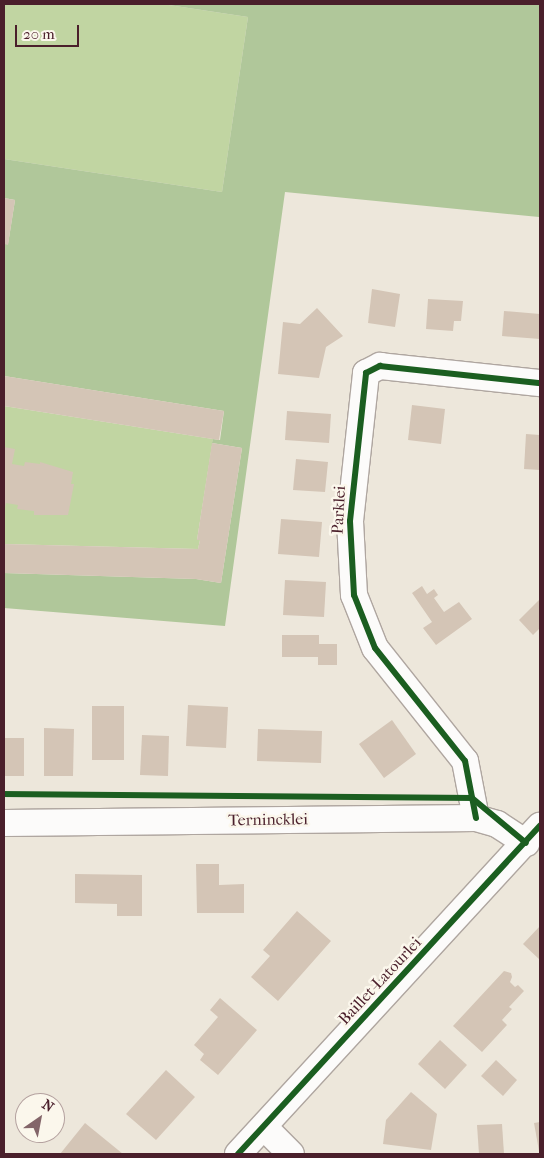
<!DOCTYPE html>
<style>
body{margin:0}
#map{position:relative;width:544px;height:1158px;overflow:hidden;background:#ede7db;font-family:"IM FELL French Canon",serif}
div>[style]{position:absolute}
.green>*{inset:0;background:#c1d5a2}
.forest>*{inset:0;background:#b0c79a}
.building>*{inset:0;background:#d4c5b6}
.roads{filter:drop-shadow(1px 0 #afa6a0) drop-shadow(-1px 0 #afa6a0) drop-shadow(0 1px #afa6a0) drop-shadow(0 -1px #afa6a0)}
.minor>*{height:26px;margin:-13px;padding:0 13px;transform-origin:13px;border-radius:13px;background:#fcfbfa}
.cycleway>*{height:6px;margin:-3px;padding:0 3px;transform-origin:3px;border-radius:3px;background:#1b5e20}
span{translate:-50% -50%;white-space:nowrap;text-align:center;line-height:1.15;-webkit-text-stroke:5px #fbf7ec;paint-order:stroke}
.street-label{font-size:16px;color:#4a1f2b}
.frame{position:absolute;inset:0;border:5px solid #4a1f2b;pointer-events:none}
.north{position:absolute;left:15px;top:1093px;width:50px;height:50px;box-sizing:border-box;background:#fbf7ec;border:1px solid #b4a19f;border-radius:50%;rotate:33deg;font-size:14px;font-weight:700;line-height:20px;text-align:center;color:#4a1f2b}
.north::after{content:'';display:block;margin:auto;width:18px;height:22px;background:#836569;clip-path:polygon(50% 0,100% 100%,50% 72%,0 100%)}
.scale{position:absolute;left:15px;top:25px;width:64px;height:22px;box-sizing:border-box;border:2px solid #4a1f2b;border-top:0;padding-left:6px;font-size:15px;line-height:18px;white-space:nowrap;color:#4a1f2b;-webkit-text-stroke:4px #fbf7ec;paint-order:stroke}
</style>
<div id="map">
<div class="green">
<div style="clip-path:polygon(4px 4px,162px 4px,248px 17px,222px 192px,4px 159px)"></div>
<div style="clip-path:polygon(4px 406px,213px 439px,197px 540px,200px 540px,198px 549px,4px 544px)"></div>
</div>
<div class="forest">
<div style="clip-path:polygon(162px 4px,540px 4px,539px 217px,285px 192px,225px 626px,4px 608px,4px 573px,196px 579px,221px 583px,242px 448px,212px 443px,213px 439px,220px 440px,224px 411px,4px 376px,4px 244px,8px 244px,15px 200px,4px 198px,4px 159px,222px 192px,248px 17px)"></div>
</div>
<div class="building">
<div style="clip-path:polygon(4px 198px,15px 200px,8px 245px,4px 244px)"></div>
<div style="clip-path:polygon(372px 289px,400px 294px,395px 327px,368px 323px)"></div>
<div style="clip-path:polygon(428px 299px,463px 301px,461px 321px,454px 321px,453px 331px,426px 329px)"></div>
<div style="clip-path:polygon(317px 308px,343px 336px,326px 347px,319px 378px,278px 374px,283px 322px,300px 324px)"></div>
<div style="clip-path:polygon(504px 311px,540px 314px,540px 339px,502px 336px)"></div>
<div style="clip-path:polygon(4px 376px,224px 411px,219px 440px,4px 406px)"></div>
<div style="clip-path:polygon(412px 405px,445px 409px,441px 444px,408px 440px)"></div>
<div style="clip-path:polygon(287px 411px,331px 414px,329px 443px,285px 440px)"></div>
<div style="clip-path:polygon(526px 434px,540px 435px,540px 470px,524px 469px)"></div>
<div style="clip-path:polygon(212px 443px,242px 448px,221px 583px,196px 579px,4px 573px,4px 544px,198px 549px,200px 540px,197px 540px)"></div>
<div style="clip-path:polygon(4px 447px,15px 449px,12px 464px,24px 466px,25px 462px,40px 464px,40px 462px,73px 472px,71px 484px,74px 484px,68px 515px,34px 515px,34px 511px,17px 509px,18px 505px,6px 503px,4px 512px)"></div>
<div style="clip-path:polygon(296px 459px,328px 462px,325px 492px,293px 490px)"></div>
<div style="clip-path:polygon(281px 519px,322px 522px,319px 557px,278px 554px)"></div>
<div style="clip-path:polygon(285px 580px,326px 582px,324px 617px,283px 615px)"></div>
<div style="clip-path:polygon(422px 586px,427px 594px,434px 589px,438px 595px,434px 598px,444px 612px,459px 602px,472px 619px,436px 645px,423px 628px,432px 622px,412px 593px)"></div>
<div style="clip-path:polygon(540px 599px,540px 628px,533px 635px,519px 620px)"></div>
<div style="clip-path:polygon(282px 635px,319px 635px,319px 644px,337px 644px,337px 665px,318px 665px,318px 657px,282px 657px)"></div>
<div style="clip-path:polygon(188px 705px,228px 707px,226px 748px,186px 746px)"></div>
<div style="clip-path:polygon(92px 706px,124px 706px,124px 760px,92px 760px)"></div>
<div style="clip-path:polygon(392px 720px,416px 754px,384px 778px,359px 744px)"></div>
<div style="clip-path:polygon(44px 728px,74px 729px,73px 776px,44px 776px)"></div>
<div style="clip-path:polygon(258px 729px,322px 731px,321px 763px,257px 761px)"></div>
<div style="clip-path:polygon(142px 735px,169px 736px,168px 776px,140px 775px)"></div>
<div style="clip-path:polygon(4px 738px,24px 738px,24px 776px,4px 776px)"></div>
<div style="clip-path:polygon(196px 864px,219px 864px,219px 885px,244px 884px,244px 913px,197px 913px)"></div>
<div style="clip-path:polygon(75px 874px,142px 875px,142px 916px,117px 916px,117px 904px,75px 903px)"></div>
<div style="clip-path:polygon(297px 911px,331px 941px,278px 1001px,251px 977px,270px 956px,263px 950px)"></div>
<div style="clip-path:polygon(540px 926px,540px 960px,523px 944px)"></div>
<div style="clip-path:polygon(504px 971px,511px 973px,512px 977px,510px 982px,515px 987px,518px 985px,524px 991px,509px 1007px,512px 1009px,502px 1020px,507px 1025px,482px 1052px,453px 1026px)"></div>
<div style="clip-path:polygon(220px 998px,257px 1030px,218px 1075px,200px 1060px,204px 1054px,194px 1045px,218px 1017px,210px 1010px)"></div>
<div style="clip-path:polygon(440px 1040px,467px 1065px,445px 1089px,418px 1064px)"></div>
<div style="clip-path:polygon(496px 1060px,517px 1080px,503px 1096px,481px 1076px)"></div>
<div style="clip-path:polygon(166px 1070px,195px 1097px,156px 1140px,126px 1114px)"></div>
<div style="clip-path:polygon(411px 1092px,437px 1114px,431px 1150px,383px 1144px,386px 1120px)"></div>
<div style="clip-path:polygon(540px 1122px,540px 1151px,539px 1151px,534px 1123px)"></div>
<div style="clip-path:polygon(85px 1123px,123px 1154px,60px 1154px)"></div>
<div style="clip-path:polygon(502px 1124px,504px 1154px,479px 1154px,477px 1125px)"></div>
</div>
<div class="roads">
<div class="minor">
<div style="left:476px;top:818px;width:58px;rotate:-100.9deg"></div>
<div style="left:465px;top:761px;width:144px;rotate:-128.5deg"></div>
<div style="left:375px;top:648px;width:57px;rotate:-111.6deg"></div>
<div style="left:354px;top:595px;width:74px;rotate:-93.1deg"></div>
<div style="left:350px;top:521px;width:149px;rotate:-83.8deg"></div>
<div style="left:366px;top:373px;width:16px;rotate:-27deg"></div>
<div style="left:380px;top:366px;width:161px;rotate:6.1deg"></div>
<div style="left:4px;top:823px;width:472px;rotate:-0.6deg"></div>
<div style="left:476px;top:818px;width:22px;rotate:16deg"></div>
<div style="left:497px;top:824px;width:35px;rotate:33deg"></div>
<div style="left:264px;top:1127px;width:38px;rotate:45deg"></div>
<div style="left:238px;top:1154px;width:446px;rotate:-47.4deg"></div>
</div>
</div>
<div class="cycleway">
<div style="left:4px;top:794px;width:468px;rotate:0.5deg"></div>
<div style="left:472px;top:798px;width:70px;rotate:39.8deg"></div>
<div style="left:476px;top:818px;width:58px;rotate:-100.9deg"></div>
<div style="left:465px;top:761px;width:144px;rotate:-128.5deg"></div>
<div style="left:375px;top:648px;width:57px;rotate:-111.6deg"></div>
<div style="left:354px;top:595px;width:74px;rotate:-93.1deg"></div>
<div style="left:350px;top:521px;width:149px;rotate:-83.8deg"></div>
<div style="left:366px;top:373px;width:16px;rotate:-27deg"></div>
<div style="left:380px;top:366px;width:161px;rotate:6.1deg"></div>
<div style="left:238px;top:1154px;width:446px;rotate:-47.4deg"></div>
</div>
<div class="street-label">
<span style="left:339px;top:510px;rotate:-87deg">Parklei</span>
<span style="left:268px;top:820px;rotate:-1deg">Ternincklei</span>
<span style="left:380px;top:981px;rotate:-47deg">Baillet-Latourlei</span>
</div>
<div class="frame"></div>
<div class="north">N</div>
<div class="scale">20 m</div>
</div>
